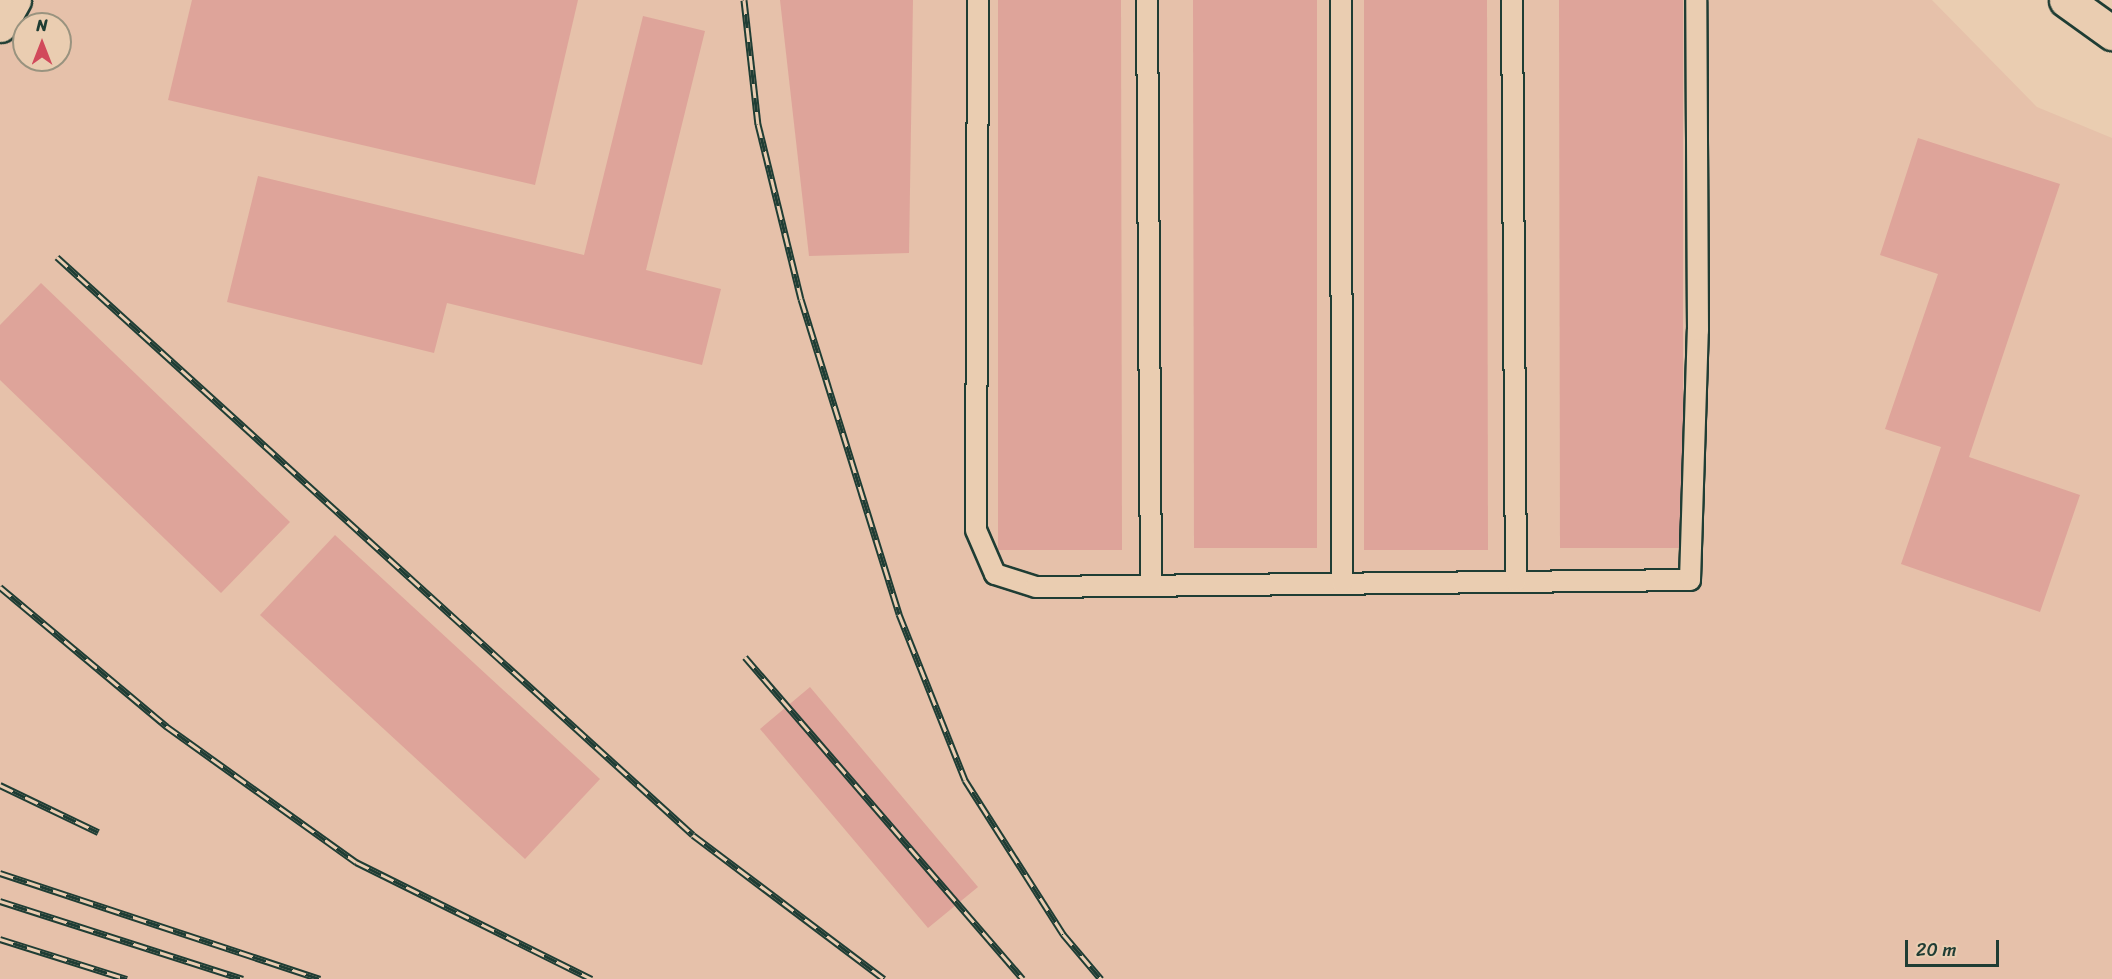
<!DOCTYPE html>
<style>
body{margin:0}
#map{position:relative;width:2112px;height:979px;overflow:hidden;background:#eacdb1;font-family:Sriracha,sans-serif}
div>[style]{position:absolute}
.built>*{inset:0;background:#e6c1aa}
.building>*{inset:0;background:#dea49a}
.roads{filter:drop-shadow(2px 0 #1f3d34) drop-shadow(-2px 0 #1f3d34) drop-shadow(0 2px #1f3d34) drop-shadow(0 -2px #1f3d34)}
.service>*{height:20px;margin:-10px;padding:0 10px;transform-origin:10px;border-radius:10px;background:#eacdb1}
.minor>*{height:33px;margin:-16.5px;padding:0 16.5px;transform-origin:16.5px;border-radius:16.5px;background:#eacdb1}
.tertiary>*{height:33px;margin:-16.5px;padding:0 16.5px;transform-origin:16.5px;border-radius:16.5px;background:#eacdb1}
.rail>*{height:7px;margin-top:-3.5px;transform-origin:0;background:repeating-linear-gradient(90deg,#eacdb1 0 14px,#1f3d34 0 28px);box-sizing:border-box;border-block:2px solid #1f3d34}
span{translate:-50% -50%;white-space:nowrap;text-align:center;line-height:1.15;-webkit-text-stroke:5px #eacdb1;paint-order:stroke}
.north{position:absolute;left:12px;top:12px;width:60px;height:60px;box-sizing:border-box;background:#eacdb1;border:2px solid #99937f;border-radius:50%;rotate:0deg;font-size:16px;font-weight:700;line-height:24px;text-align:center;color:#1f3d34}
.north::after{content:'';display:block;margin:auto;width:21px;height:27px;background:#d1495b;clip-path:polygon(50% 0,100% 100%,50% 72%,0 100%)}
.scale{position:absolute;left:1905px;top:940px;width:94px;height:27px;box-sizing:border-box;border:3px solid #1f3d34;border-top:0;padding-left:8px;font-size:18px;line-height:21px;white-space:nowrap;color:#1f3d34;-webkit-text-stroke:4px #eacdb1;paint-order:stroke}
</style>
<div id="map">
<div class="built">
<div style="clip-path:polygon(evenodd,0 0,1932px 0,2037px 107px,2112px 138px,2112px 979px,0 979px,0 0,24px 24px,60px 24px,60px 60px,24px 60px,24px 24px)"></div>
</div>
<div class="building">
<div style="clip-path:polygon(192px 0,578px 0,535px 185px,168px 100px)"></div>
<div style="clip-path:polygon(780px 0,913px 0,909px 253px,809px 256px)"></div>
<div style="clip-path:polygon(998px 0,1121px 0,1122px 550px,998px 550px)"></div>
<div style="clip-path:polygon(1193px 0,1317px 0,1317px 548px,1194px 548px)"></div>
<div style="clip-path:polygon(1364px 0,1487px 0,1488px 550px,1364px 550px)"></div>
<div style="clip-path:polygon(1559px 0,1683px 0,1683px 548px,1560px 548px)"></div>
<div style="clip-path:polygon(643px 16px,705px 31px,646px 270px,721px 289px,702px 365px,447px 303px,434px 353px,227px 302px,258px 176px,584px 255px)"></div>
<div style="clip-path:polygon(1918px 138px,2060px 184px,1969px 457px,2080px 495px,2040px 612px,1901px 564px,1941px 447px,1885px 429px,1938px 274px,1880px 255px)"></div>
<div style="clip-path:polygon(41px 283px,290px 522px,221px 593px,0 380px,0 325px)"></div>
<div style="clip-path:polygon(335px 535px,600px 779px,525px 859px,260px 615px)"></div>
<div style="clip-path:polygon(810px 687px,978px 887px,928px 928px,760px 729px)"></div>
</div>
<div class="roads">
<div class="service">
<div style="left:978px;top:0;width:530px;rotate:90.22deg"></div>
<div style="left:976px;top:530px;width:48px;rotate:66.6deg"></div>
<div style="left:995px;top:574px;width:43px;rotate:17.6deg"></div>
<div style="left:1036px;top:587px;width:654px;rotate:-0.61deg"></div>
<div style="left:1690px;top:580px;width:250px;rotate:-88.2deg"></div>
<div style="left:1698px;top:330px;width:330px;rotate:-90.3deg"></div>
<div style="left:1147px;top:0;width:585px;rotate:89.61deg"></div>
<div style="left:1341px;top:0;width:583px;rotate:89.9deg"></div>
<div style="left:1512px;top:0;width:581px;rotate:89.61deg"></div>
</div>
<div class="minor">
<div style="left:0;top:25px;width:29px;rotate:-61deg"></div>
</div>
<div class="tertiary">
<div style="left:2066px;top:0;width:57px;rotate:35.7deg"></div>
</div>
</div>
<div class="rail">
<div style="left:744px;top:0;width:125px;rotate:83.6deg"></div>
<div style="left:758px;top:124px;width:180px;rotate:76.2deg"></div>
<div style="left:801px;top:299px;width:330px;rotate:72.7deg"></div>
<div style="left:899px;top:614px;width:179px;rotate:68.3deg"></div>
<div style="left:965px;top:780px;width:183px;rotate:57.5deg"></div>
<div style="left:1063px;top:934px;width:59px;rotate:49.8deg"></div>
<div style="left:57px;top:257px;width:859px;rotate:42.26deg"></div>
<div style="left:693px;top:835px;width:239px;rotate:37deg"></div>
<div style="left:0;top:587px;width:217px;rotate:39.9deg"></div>
<div style="left:166px;top:726px;width:234px;rotate:35.6deg"></div>
<div style="left:356px;top:862px;width:263px;rotate:26.4deg"></div>
<div style="left:745px;top:657px;width:425px;rotate:49.2deg"></div>
<div style="left:0;top:785px;width:109px;rotate:25.6deg"></div>
<div style="left:0;top:873px;width:337px;rotate:18.3deg"></div>
<div style="left:0;top:901px;width:255px;rotate:17.8deg"></div>
<div style="left:0;top:939px;width:133px;rotate:17.5deg"></div>
</div>
<div class="north">N</div>
<div class="scale">20 m</div>
</div>
